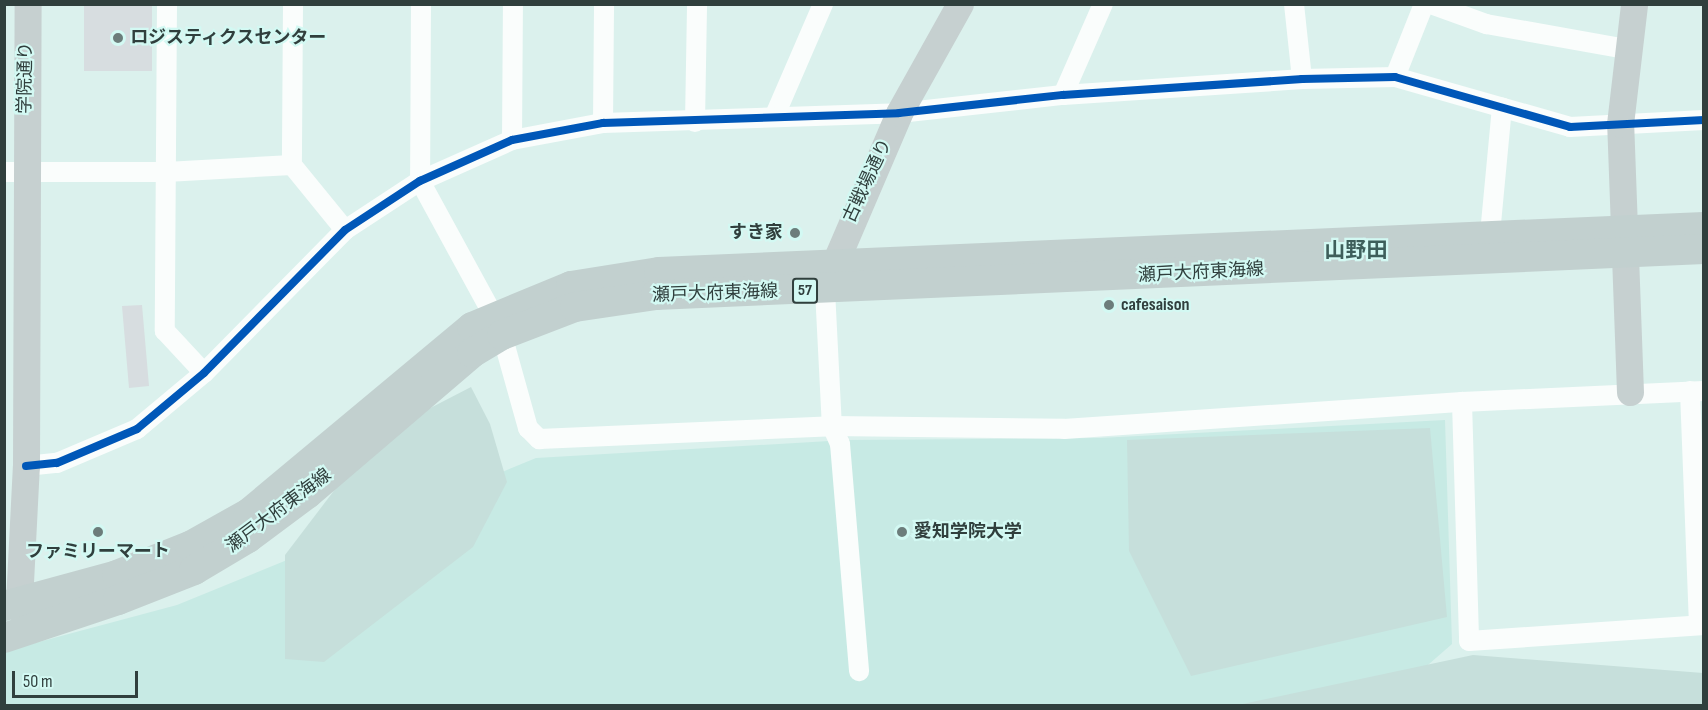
<!DOCTYPE html>
<meta charset="utf-8">
<style>
body{margin:0}
#map{position:relative;width:1708px;height:710px;overflow:hidden;background:#dbf1ed;font-family:"Sofia Sans Condensed","Noto Sans JP",sans-serif}
div>[style]{position:absolute}
.built>*{inset:0;background:#c7eae4}
.green>*{inset:0;background:#c6dfdb}
.building>*{inset:0;background:#d7dde0}
.street>*{height:20px;margin:-10px;padding:0 10px;transform-origin:10px;border-radius:10px;background:#fafdfc}
.secondary>*{height:27px;margin:-13.5px;padding:0 13.5px;transform-origin:13.5px;border-radius:13.5px;background:#c6d0d0}
.primary>*{height:30px;margin:-15px;padding:0 15px;transform-origin:15px;border-radius:15px;background:#c2d0cf}
.cycleway>*{height:8px;margin:-4px;padding:0 4px;transform-origin:4px;border-radius:4px;background:#0057b8}
.dots>*{width:16px;height:16px;translate:-50% -50%;box-sizing:border-box;border:3px solid #d3f9f3;border-radius:50%}
span{translate:-50% -50%;white-space:nowrap;text-align:center;line-height:1.15;-webkit-text-stroke:4.5px #d3f9f3;paint-order:stroke}
.shield-label span{padding:2px 4px;background:#d3f9f3;border:2px solid;border-radius:4px;-webkit-text-stroke-width:0}
.shield-label{font-size:16px;color:#303f3d;font-weight:700}
.poi-label{font-size:18px;color:#303f3d;font-weight:700}
.left{translate:0 -50%;text-align:left}
.right{translate:-100% -50%;text-align:right}
.street-label{font-size:18px;color:#303f3d}
.quarter-label{font-size:21px;color:#3e5f5b;font-weight:700}
.frame{position:absolute;inset:0;border:6px solid #303f3d;pointer-events:none}
.scale{position:absolute;left:12px;top:671px;width:126px;height:27px;box-sizing:border-box;border:3px solid #303f3d;border-top:0;padding-left:8px;font-size:18px;line-height:21px;white-space:nowrap;color:#303f3d;-webkit-text-stroke:4px #d3f9f3;paint-order:stroke}
</style>
<div id="map">
<div class="built">
<div style="clip-path:polygon(1445px 420px,1452px 644px,1382px 705px,5px 706px,5px 651px,177px 605px,536px 458px,846px 440px,1100px 438px)"></div>
</div>
<div class="green">
<div style="clip-path:polygon(471px 387px,490px 424px,507px 482px,473px 547px,324px 662px,285px 659px,285px 555px,336px 488px,411px 418px)"></div>
<div style="clip-path:polygon(1430px 428px,1447px 617px,1191px 676px,1129px 551px,1127px 440px)"></div>
<div style="clip-path:polygon(1473px 655px,1703px 673px,1703px 705px,1238px 705px)"></div>
</div>
<div class="building">
<div style="clip-path:polygon(84px 4px,152px 4px,152px 71px,84px 71px)"></div>
<div style="clip-path:polygon(142px 305px,149px 386px,129px 388px,122px 306px)"></div>
</div>
<div class="street">
<div style="left:167px;top:4px;width:327px;rotate:90.4deg"></div>
<div style="left:165px;top:331px;width:57px;rotate:47.1deg"></div>
<div style="left:293px;top:4px;width:161px;rotate:90.4deg"></div>
<div style="left:292px;top:165px;width:84px;rotate:50.8deg"></div>
<div style="left:421px;top:4px;width:177px;rotate:90.3deg"></div>
<div style="left:420px;top:181px;width:153px;rotate:61.4deg"></div>
<div style="left:1294px;top:4px;width:75px;rotate:83.9deg"></div>
<div style="left:1431px;top:4px;width:59px;rotate:20deg"></div>
<div style="left:1486px;top:24px;width:143px;rotate:10.1deg"></div>
<div style="left:1395px;top:77px;width:79px;rotate:-68.3deg"></div>
<div style="left:1063px;top:95px;width:99px;rotate:-66.3deg"></div>
<div style="left:775px;top:115px;width:121px;rotate:-66.6deg"></div>
<div style="left:695px;top:122px;width:118px;rotate:-89deg"></div>
<div style="left:603px;top:123px;width:119px;rotate:-89.5deg"></div>
<div style="left:512px;top:140px;width:136px;rotate:-89.6deg"></div>
<div style="left:4px;top:172px;width:162px"></div>
<div style="left:166px;top:172px;width:126px;rotate:-3.2deg"></div>
<div style="left:1490px;top:234px;width:127px;rotate:-84.6deg"></div>
<div style="left:829px;top:278px;width:13px;rotate:108deg"></div>
<div style="left:825px;top:290px;width:136px;rotate:87.1deg"></div>
<div style="left:832px;top:426px;width:20px;rotate:66deg"></div>
<div style="left:840px;top:444px;width:228px;rotate:85.2deg"></div>
<div style="left:502px;top:335px;width:97px;rotate:74.4deg"></div>
<div style="left:528px;top:428px;width:16px;rotate:45deg"></div>
<div style="left:539px;top:439px;width:293px;rotate:-2.5deg"></div>
<div style="left:832px;top:426px;width:232px;rotate:0.7deg"></div>
<div style="left:1064px;top:429px;width:399px;rotate:-3.9deg"></div>
<div style="left:1462px;top:402px;width:242px;rotate:-2.6deg"></div>
<div style="left:1690px;top:391px;width:234px;rotate:87.8deg"></div>
<div style="left:1462px;top:402px;width:239px;rotate:88.3deg"></div>
<div style="left:1469px;top:641px;width:236px;rotate:-3.9deg"></div>
<div style="left:26px;top:466px;width:31px;rotate:-6deg"></div>
<div style="left:57px;top:463px;width:87px;rotate:-23deg"></div>
<div style="left:137px;top:429px;width:87px;rotate:-39.9deg"></div>
<div style="left:204px;top:373px;width:201px;rotate:-45.4deg"></div>
<div style="left:345px;top:230px;width:90px;rotate:-33.2deg"></div>
<div style="left:420px;top:181px;width:101px;rotate:-24deg"></div>
<div style="left:512px;top:140px;width:93px;rotate:-10.6deg"></div>
<div style="left:603px;top:123px;width:296px;rotate:-1.9deg"></div>
<div style="left:899px;top:113px;width:165px;rotate:-6.3deg"></div>
<div style="left:1063px;top:95px;width:240px;rotate:-3.8deg"></div>
<div style="left:1302px;top:79px;width:93px;rotate:-1.2deg"></div>
<div style="left:1395px;top:77px;width:182px;rotate:15.9deg"></div>
<div style="left:1570px;top:127px;width:134px;rotate:-3deg"></div>
</div>
<div class="secondary">
<div style="left:834px;top:265px;width:165px;rotate:-66.8deg"></div>
<div style="left:899px;top:113px;width:125px;rotate:-60.8deg"></div>
<div style="left:1630px;top:392px;width:268px;rotate:-92.1deg"></div>
<div style="left:1620px;top:124px;width:121px;rotate:-83.3deg"></div>
<div style="left:25px;top:620px;width:19px;rotate:-108deg"></div>
<div style="left:19px;top:602px;width:136px;rotate:-87.1deg"></div>
<div style="left:26px;top:466px;width:462px;rotate:-89.8deg"></div>
</div>
<div class="primary">
<div style="left:4px;top:606px;width:117px;rotate:-15.3deg"></div>
<div style="left:117px;top:575px;width:79px;rotate:-21.7deg"></div>
<div style="left:190px;top:546px;width:68px;rotate:-29.2deg"></div>
<div style="left:249px;top:513px;width:290px;rotate:-39.8deg"></div>
<div style="left:472px;top:327px;width:107px;rotate:-22.5deg"></div>
<div style="left:571px;top:286px;width:89px;rotate:-9deg"></div>
<div style="left:659px;top:272px;width:1046px;rotate:-2.47deg"></div>
<div style="left:4px;top:638px;width:120px;rotate:-18.4deg"></div>
<div style="left:118px;top:600px;width:82px;rotate:-21.5deg"></div>
<div style="left:194px;top:570px;width:63px;rotate:-30.7deg"></div>
<div style="left:248px;top:538px;width:74px;rotate:-36.7deg"></div>
<div style="left:307px;top:494px;width:217px;rotate:-40.5deg"></div>
<div style="left:472px;top:353px;width:35px;rotate:-31deg"></div>
<div style="left:502px;top:335px;width:78px;rotate:-21deg"></div>
<div style="left:575px;top:307px;width:82px;rotate:-8.4deg"></div>
<div style="left:656px;top:295px;width:1049px;rotate:-2.51deg"></div>
</div>
<div class="cycleway">
<div style="left:26px;top:466px;width:31px;rotate:-6deg"></div>
<div style="left:57px;top:463px;width:87px;rotate:-23deg"></div>
<div style="left:137px;top:429px;width:87px;rotate:-39.9deg"></div>
<div style="left:204px;top:373px;width:201px;rotate:-45.4deg"></div>
<div style="left:345px;top:230px;width:90px;rotate:-33.2deg"></div>
<div style="left:420px;top:181px;width:101px;rotate:-24deg"></div>
<div style="left:512px;top:140px;width:93px;rotate:-10.6deg"></div>
<div style="left:603px;top:123px;width:296px;rotate:-1.9deg"></div>
<div style="left:899px;top:113px;width:165px;rotate:-6.3deg"></div>
<div style="left:1063px;top:95px;width:240px;rotate:-3.8deg"></div>
<div style="left:1302px;top:79px;width:93px;rotate:-1.2deg"></div>
<div style="left:1395px;top:77px;width:182px;rotate:15.9deg"></div>
<div style="left:1570px;top:127px;width:134px;rotate:-3deg"></div>
</div>
<div class="dots">
<div style="left:118px;top:38px;background:#6c7d7b"></div>
<div style="left:795px;top:233px;background:#6c7d7b"></div>
<div style="left:1109px;top:305px;background:#6c7d7b"></div>
<div style="left:98px;top:532px;background:#6c7d7b"></div>
<div style="left:902px;top:532px;background:#6c7d7b"></div>
</div>
<div class="shield-label">
<span style="left:805px;top:291px">57</span>
</div>
<div class="poi-label">
<span class="left" style="left:130px;top:38px">ロジスティクスセンター</span>
<span class="right" style="left:783px;top:233px">すき家</span>
<span class="left" style="left:1121px;top:305px">cafesaison</span>
<span class="left" style="left:914px;top:532px">愛知学院大学</span>
<span style="left:98px;top:552px">ファミリーマート</span>
</div>
<div class="street-label">
<span style="left:26px;top:78px;rotate:-89deg">学院通り</span>
<span style="left:868px;top:181px;rotate:-65deg">古戦場通り</span>
<span style="left:1201px;top:273px;rotate:-3deg">瀬戸大府東海線</span>
<span style="left:715px;top:294px;rotate:-2deg">瀬戸大府東海線</span>
<span style="left:279px;top:511px;rotate:-37deg">瀬戸大府東海線</span>
</div>
<div class="quarter-label">
<span style="left:1356px;top:251px">山野田</span>
</div>
<div class="frame"></div>
<div class="scale">50 m</div>
</div>
